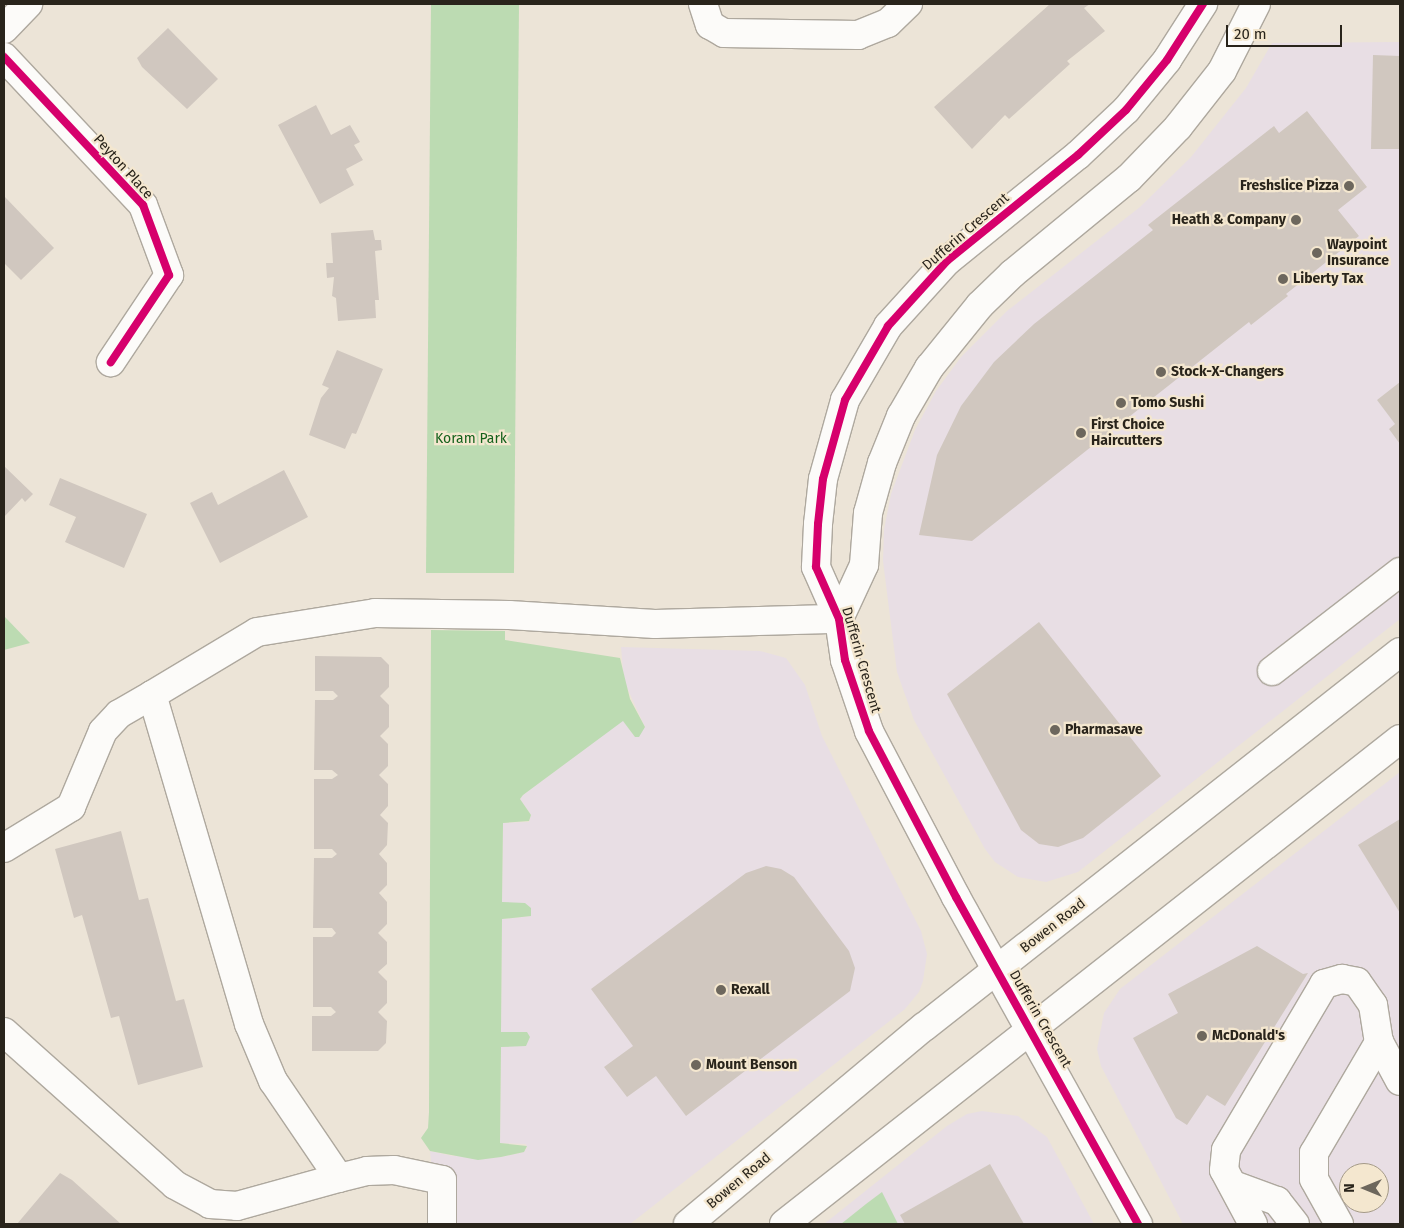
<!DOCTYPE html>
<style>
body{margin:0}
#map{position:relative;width:1404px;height:1228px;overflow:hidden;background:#ece4d7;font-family:"Fira Sans",sans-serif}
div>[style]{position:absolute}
.commercial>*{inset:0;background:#e8dee4}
.green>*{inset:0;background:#bcdbb2}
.building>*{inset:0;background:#d0c7bf}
.roads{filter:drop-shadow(1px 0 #aea89e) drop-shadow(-1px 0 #aea89e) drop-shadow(0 1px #aea89e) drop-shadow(0 -1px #aea89e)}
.minor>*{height:28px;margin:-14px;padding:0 14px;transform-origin:14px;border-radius:14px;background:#fcfbf9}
.major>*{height:28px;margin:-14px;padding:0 14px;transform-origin:14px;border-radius:14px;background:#fcfbf9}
.cycleway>*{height:8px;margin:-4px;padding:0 4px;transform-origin:4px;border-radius:4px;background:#d6006c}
.dots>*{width:14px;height:14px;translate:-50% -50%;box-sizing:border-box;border:2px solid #f4e7cf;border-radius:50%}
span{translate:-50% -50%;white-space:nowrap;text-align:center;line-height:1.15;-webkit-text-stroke:4.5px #f4e7cf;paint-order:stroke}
.street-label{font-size:14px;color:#29241b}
.poi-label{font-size:14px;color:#29241b;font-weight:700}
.right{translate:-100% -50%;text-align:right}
.left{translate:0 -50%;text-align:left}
.park-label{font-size:14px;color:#14611b}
.frame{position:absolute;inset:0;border:5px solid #29241b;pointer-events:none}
.north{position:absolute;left:1339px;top:1163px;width:50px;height:50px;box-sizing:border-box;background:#f4e7cf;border:1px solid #a39987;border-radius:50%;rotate:270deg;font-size:14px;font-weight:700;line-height:20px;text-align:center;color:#29241b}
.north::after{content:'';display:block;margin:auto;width:18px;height:22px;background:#6d675d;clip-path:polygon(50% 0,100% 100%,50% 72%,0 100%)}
.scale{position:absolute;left:1226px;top:25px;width:116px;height:22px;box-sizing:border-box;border:2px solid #29241b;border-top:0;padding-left:6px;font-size:15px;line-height:18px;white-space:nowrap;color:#29241b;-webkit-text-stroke:4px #f4e7cf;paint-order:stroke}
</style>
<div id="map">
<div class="commercial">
<div style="clip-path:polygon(1400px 42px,1400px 619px,1078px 872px,1046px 882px,1018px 877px,995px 862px,985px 849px,914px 720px,897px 672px,883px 561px,884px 530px,891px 494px,915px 430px,936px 391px,961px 357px,1007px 311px,1140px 207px,1191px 157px,1246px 88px,1272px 43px)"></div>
<div style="clip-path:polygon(621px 647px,760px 651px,786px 658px,805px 685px,822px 736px,921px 931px,927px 954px,923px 981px,919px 992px,905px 1009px,630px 1224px,437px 1224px,430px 1151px,452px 1156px,501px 1157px,524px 1152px,527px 1148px,526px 1144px,500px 1143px,501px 1046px,526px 1046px,523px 1032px,501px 1032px,502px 919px,531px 916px,502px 903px,503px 823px,529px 822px,531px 815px,520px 799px,523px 795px,623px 720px,635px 737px,645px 727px,624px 681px)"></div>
<div style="clip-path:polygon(evenodd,1400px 772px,1400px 1224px,1183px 1224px,1101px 1066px,1097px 1049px,1104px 1013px,1120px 989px,1400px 772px,1349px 1173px,1379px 1173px,1379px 1203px,1349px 1203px,1349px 1173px)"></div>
<div style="clip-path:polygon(982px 1111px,1018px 1116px,1047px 1137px,1094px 1224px,824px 1224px,947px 1126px,967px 1114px)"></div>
</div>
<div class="green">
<div style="clip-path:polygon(431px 4px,519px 4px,514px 573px,426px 573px)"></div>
<div style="clip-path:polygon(4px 616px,30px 643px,4px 650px)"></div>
<div style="clip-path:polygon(431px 630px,505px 631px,505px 640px,620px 658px,630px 699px,645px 727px,639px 737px,635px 737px,623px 721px,523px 795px,520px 799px,531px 815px,529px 821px,503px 823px,502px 902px,525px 903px,531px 908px,531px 916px,502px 919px,501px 1032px,527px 1032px,530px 1037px,526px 1046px,501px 1047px,500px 1143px,527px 1146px,524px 1152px,501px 1157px,478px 1160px,430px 1151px,421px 1138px,428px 1128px,429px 1112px)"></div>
<div style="clip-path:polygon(882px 1192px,898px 1224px,841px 1224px,866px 1204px)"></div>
</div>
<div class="building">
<div style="clip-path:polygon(1050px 4px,1090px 4px,1084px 8px,1105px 31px,1067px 61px,1070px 64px,1009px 119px,1005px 115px,972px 149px,934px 107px)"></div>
<div style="clip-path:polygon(168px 28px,218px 79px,187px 109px,142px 67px,137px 58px)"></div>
<div style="clip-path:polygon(1373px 55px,1400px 56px,1400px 149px,1371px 149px)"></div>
<div style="clip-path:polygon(316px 105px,331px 135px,350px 125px,360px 142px,354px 145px,363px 160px,346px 169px,354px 185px,320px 204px,278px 125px)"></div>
<div style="clip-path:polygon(1307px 111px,1367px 187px,1338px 210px,1359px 236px,1286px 294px,1288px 296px,1251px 325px,1249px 322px,972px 541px,919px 535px,937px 455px,961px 406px,994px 362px,1034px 324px,1153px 230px,1148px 225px,1274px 126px,1279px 133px)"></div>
<div style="clip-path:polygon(4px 196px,54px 248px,21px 280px,4px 263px)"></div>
<div style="clip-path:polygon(373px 230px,375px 240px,381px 240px,382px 250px,375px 251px,379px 300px,375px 300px,376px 318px,338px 321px,336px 298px,332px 296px,334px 277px,327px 278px,326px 263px,333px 263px,331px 233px)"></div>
<div style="clip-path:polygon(337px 350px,383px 369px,356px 434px,352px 433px,345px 449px,309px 435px,321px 398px,329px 388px,322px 385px)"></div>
<div style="clip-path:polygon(1400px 382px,1400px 444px,1389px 429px,1395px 424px,1377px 400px)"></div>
<div style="clip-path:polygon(4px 466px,33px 494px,25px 502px,22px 498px,4px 517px)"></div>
<div style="clip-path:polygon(284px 470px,308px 517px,220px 563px,190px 503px,212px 492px,218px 505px)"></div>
<div style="clip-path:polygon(60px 478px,147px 514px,124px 568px,65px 542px,76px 517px,49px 505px)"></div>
<div style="clip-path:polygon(1039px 622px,1161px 776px,1083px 838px,1058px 847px,1039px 844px,1021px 830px,947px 694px)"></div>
<div style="clip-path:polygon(315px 656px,381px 657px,389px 665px,389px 687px,380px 696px,389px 705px,389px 727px,380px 736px,388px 744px,388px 766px,379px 775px,388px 784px,388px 806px,380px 815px,388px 823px,387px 845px,379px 854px,387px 863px,387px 885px,379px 893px,387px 902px,387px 924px,378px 933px,387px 942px,387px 964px,378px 972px,387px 981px,387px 1003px,378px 1012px,387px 1021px,386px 1043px,378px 1051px,312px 1051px,312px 1016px,331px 1016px,336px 1012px,331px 1007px,313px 1007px,313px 937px,332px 937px,336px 933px,332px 928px,313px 928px,314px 858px,332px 858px,337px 854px,332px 849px,314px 849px,314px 779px,332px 779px,338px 775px,332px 770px,314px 770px,315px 700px,333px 700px,338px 696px,333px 691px,315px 691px)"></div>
<div style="clip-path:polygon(1400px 819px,1400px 913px,1358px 845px)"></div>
<div style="clip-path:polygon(121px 831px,139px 900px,148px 898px,176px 1001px,184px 999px,203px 1067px,138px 1085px,119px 1016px,111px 1018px,82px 915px,74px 918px,55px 849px)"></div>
<div style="clip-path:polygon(766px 866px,781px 869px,794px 877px,849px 951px,855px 968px,850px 991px,686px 1116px,656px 1076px,627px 1097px,604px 1067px,633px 1046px,591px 989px,746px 873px)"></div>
<div style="clip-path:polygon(1257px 946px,1303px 974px,1308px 973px,1225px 1106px,1207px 1095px,1187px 1125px,1176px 1118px,1133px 1038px,1178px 1013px,1168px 994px)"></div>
<div style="clip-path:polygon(990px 1164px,1024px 1224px,905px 1224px,900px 1215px)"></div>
<div style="clip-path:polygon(60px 1173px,72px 1180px,121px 1224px,17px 1224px)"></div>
</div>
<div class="roads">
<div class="minor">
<div style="left:703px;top:4px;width:22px;rotate:72deg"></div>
<div style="left:710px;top:25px;width:16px;rotate:30deg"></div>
<div style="left:724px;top:33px;width:134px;rotate:0.9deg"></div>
<div style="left:858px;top:35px;width:32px;rotate:-22deg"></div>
<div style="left:888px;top:23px;width:28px;rotate:-44deg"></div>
<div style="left:4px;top:29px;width:35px;rotate:-46deg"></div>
<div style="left:4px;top:57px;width:203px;rotate:46.8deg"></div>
<div style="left:143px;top:205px;width:75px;rotate:69.6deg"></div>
<div style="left:169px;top:275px;width:105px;rotate:123.7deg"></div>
<div style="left:839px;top:619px;width:60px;rotate:-65.2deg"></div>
<div style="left:864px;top:565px;width:52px;rotate:-85.6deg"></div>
<div style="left:868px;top:513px;width:52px;rotate:-74.4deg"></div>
<div style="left:882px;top:463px;width:51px;rotate:-68deg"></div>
<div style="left:901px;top:416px;width:56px;rotate:-59.7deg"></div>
<div style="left:929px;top:368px;width:81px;rotate:-51deg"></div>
<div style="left:980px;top:305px;width:45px;rotate:-44.1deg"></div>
<div style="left:1012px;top:274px;width:151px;rotate:-39.4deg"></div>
<div style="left:1129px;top:178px;width:71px;rotate:-46.1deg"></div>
<div style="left:1178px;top:127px;width:71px;rotate:-51.8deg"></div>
<div style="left:1222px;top:71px;width:75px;rotate:-63.1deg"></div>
<div style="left:1272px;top:671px;width:162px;rotate:-37.7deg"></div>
<div style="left:4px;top:848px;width:79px;rotate:-31.5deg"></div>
<div style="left:71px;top:807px;width:82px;rotate:-67.2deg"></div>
<div style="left:103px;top:731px;width:23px;rotate:-47deg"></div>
<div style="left:119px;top:714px;width:38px;rotate:-30deg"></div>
<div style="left:4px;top:1032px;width:229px;rotate:41.8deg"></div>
<div style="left:175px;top:1185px;width:40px;rotate:28deg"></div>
<div style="left:210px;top:1204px;width:27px;rotate:4deg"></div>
<div style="left:237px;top:1206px;width:106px;rotate:-15.4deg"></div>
<div style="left:1233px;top:1185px;width:47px;rotate:20deg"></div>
<div style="left:1277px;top:1201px;width:29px;rotate:52deg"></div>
<div style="left:442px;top:1224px;width:44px;rotate:-90deg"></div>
<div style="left:442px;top:1180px;width:49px;rotate:-168.2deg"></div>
<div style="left:394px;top:1170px;width:27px;rotate:178deg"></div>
<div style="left:367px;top:1171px;width:29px;rotate:166deg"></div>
<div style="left:339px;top:1178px;width:117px;rotate:-124.2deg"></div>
<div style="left:273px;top:1081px;width:62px;rotate:-112.8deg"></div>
<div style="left:249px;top:1024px;width:343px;rotate:-106.4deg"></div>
<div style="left:152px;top:695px;width:122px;rotate:-31deg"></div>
<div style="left:257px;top:632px;width:120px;rotate:-9.1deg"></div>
<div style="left:375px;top:613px;width:134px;rotate:0.9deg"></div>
<div style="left:509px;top:615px;width:146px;rotate:3.5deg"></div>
<div style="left:655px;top:624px;width:184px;rotate:-1.6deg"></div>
<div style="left:1138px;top:1224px;width:374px;rotate:-119.1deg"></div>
<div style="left:956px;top:897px;width:187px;rotate:-117.7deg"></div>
<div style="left:869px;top:731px;width:75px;rotate:-108.7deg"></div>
<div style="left:845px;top:660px;width:41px;rotate:-98.3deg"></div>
<div style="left:839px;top:619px;width:57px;rotate:-113.9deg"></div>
<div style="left:816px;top:567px;width:43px;rotate:-87.3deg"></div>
<div style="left:818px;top:524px;width:45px;rotate:-83.7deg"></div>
<div style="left:823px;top:479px;width:82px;rotate:-74.4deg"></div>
<div style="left:845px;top:400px;width:86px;rotate:-59.8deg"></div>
<div style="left:888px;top:326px;width:88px;rotate:-47.8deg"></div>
<div style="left:947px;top:261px;width:169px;rotate:-39deg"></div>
<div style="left:1078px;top:155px;width:66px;rotate:-43.2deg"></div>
<div style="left:1126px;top:110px;width:65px;rotate:-50.6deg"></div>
<div style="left:1167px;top:60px;width:67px;rotate:-57.3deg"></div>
<div style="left:1253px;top:1224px;width:61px;rotate:-118.2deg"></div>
<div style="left:1224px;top:1170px;width:20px;rotate:-84deg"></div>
<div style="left:1226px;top:1150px;width:193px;rotate:-59.4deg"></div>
<div style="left:1324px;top:984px;width:19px;rotate:-16deg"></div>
<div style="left:1342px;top:979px;width:15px;rotate:11deg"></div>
<div style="left:1357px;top:982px;width:28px;rotate:55deg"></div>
<div style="left:1373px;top:1005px;width:37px;rotate:81deg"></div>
<div style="left:1379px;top:1042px;width:44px;rotate:61.7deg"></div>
<div style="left:1339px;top:1224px;width:51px;rotate:-119.1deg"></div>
<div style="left:1314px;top:1179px;width:26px;rotate:-90deg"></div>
<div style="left:1314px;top:1153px;width:129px;rotate:-59.6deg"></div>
</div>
<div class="major">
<div style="left:688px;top:1224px;width:307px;rotate:-39.9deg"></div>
<div style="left:924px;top:1027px;width:606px;rotate:-38.23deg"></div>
<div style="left:784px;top:1224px;width:784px;rotate:-38.21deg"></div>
</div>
</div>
<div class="cycleway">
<div style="left:4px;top:57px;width:203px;rotate:46.8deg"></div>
<div style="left:143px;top:205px;width:75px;rotate:69.6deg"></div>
<div style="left:169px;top:275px;width:105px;rotate:123.7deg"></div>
<div style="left:1138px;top:1224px;width:374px;rotate:-119.1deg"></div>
<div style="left:956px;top:897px;width:187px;rotate:-117.7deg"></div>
<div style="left:869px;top:731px;width:75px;rotate:-108.7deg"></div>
<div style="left:845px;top:660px;width:41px;rotate:-98.3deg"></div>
<div style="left:839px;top:619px;width:57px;rotate:-113.9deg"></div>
<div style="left:816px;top:567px;width:43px;rotate:-87.3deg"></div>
<div style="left:818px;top:524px;width:45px;rotate:-83.7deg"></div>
<div style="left:823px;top:479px;width:82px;rotate:-74.4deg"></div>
<div style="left:845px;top:400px;width:86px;rotate:-59.8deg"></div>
<div style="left:888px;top:326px;width:88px;rotate:-47.8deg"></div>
<div style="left:947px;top:261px;width:169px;rotate:-39deg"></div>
<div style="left:1078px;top:155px;width:66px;rotate:-43.2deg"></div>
<div style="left:1126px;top:110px;width:65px;rotate:-50.6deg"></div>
<div style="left:1167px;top:60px;width:67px;rotate:-57.3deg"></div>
</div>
<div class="dots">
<div style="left:1349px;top:186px;background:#6d675d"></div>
<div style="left:1296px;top:220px;background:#6d675d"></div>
<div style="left:1317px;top:253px;background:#6d675d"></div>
<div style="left:1283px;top:279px;background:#6d675d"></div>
<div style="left:1161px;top:372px;background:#6d675d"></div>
<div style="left:1121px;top:403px;background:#6d675d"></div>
<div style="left:1081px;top:433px;background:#6d675d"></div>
<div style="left:1055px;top:730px;background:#6d675d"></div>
<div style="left:721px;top:990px;background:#6d675d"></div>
<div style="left:1202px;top:1036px;background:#6d675d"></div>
<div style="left:696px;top:1065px;background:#6d675d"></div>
</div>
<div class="street-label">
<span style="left:123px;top:167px;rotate:48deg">Peyton Place</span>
<span style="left:966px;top:232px;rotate:-41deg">Dufferin Crescent</span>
<span style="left:861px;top:660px;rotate:74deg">Dufferin Crescent</span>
<span style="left:1053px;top:926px;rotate:-38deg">Bowen Road</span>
<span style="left:1040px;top:1019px;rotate:60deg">Dufferin Crescent</span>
<span style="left:739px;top:1181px;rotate:-40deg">Bowen Road</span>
</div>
<div class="poi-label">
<span class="right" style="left:1339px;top:186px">Freshslice Pizza</span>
<span class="right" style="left:1286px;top:220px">Heath &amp; Company</span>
<span class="left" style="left:1327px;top:253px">Waypoint<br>Insurance</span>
<span class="left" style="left:1293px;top:279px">Liberty Tax</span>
<span class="left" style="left:1171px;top:372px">Stock-X-Changers</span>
<span class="left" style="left:1131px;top:403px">Tomo Sushi</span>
<span class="left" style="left:1091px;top:433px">First Choice<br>Haircutters</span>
<span class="left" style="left:1065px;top:730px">Pharmasave</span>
<span class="left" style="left:731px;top:990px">Rexall</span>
<span class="left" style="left:1212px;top:1036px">McDonald's</span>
<span class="left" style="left:706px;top:1065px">Mount Benson</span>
</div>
<div class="park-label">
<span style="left:471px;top:439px">Koram Park</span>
</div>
<div class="frame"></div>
<div class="north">N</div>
<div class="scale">20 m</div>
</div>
